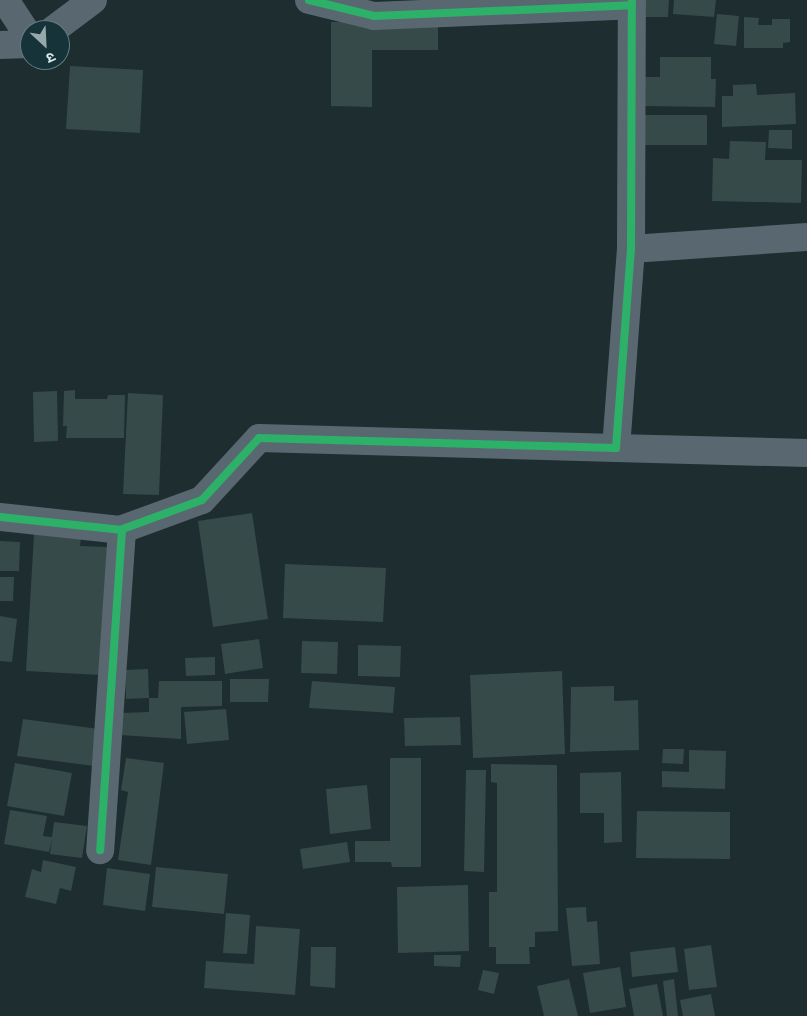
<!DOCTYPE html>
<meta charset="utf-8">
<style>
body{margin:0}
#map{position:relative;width:807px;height:1016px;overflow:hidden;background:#1d2d30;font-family:"Noto Sans","Noto Sans Devanagari",sans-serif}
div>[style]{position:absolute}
.building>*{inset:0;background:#364a4a}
.minor>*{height:28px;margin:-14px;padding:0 14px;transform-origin:14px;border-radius:14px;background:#596870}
.cycleway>*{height:8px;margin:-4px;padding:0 4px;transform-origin:4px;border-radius:4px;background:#2db169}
span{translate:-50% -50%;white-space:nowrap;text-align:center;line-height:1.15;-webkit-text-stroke:4px #153338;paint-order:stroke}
.north{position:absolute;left:20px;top:20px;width:50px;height:50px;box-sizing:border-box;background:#153338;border:1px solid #637c80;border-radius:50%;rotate:155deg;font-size:14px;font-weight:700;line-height:20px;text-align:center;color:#d9eaed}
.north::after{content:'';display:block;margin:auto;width:18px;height:22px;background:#97a8ab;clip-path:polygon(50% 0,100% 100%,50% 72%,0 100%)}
</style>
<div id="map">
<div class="building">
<div style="clip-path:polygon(639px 0,669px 0,668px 17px,638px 17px)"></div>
<div style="clip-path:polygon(674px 0,716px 0,714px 17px,673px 14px)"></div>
<div style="clip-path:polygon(717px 14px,739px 16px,736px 46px,714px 44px)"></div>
<div style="clip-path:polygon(744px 17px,759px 18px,758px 25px,772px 25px,772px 19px,790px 19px,790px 42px,783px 43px,783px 48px,744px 48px)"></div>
<div style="clip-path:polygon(331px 22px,438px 22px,438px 50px,372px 50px,372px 107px,331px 106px)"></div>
<div style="clip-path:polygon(660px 57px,711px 57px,711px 79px,716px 79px,715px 107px,642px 106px,643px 77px,660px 77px)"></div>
<div style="clip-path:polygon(70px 66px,143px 70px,140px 133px,66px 129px)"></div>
<div style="clip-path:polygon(756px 84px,757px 95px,795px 93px,796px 124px,722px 127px,722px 96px,733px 96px,733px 85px)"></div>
<div style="clip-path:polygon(640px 115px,707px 115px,707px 145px,640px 145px)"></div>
<div style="clip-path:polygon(769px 130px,792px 130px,792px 149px,768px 148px)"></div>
<div style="clip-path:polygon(730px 141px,766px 142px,765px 160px,802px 160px,801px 203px,712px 201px,713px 158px,729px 159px)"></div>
<div style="clip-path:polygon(75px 390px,75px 399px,107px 399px,108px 395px,125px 395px,124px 438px,66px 438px,67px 426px,63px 426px,64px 391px)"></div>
<div style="clip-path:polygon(57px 391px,58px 441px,34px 442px,33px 392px)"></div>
<div style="clip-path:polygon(128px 393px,163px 395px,159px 495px,123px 494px)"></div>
<div style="clip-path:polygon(252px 513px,268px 619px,213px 627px,198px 521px)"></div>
<div style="clip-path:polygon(34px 534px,81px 537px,80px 546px,108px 547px,100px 675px,26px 671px)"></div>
<div style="clip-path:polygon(0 541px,20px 542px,19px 571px,0 571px)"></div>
<div style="clip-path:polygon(285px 564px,386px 568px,383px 622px,283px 618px)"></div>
<div style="clip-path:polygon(0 577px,14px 577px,13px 601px,0 601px)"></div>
<div style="clip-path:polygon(0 616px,17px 619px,12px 662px,0 661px)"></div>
<div style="clip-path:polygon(259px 639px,263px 668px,225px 674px,221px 644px)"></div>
<div style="clip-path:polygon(302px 641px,338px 642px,337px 674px,301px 673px)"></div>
<div style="clip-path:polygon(358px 645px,401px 646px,400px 677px,358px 676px)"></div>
<div style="clip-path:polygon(215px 657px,215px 675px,186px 676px,185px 658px)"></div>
<div style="clip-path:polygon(148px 669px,149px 698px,126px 699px,125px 670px)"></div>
<div style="clip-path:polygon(562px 671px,565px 754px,473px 758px,470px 675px)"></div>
<div style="clip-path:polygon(230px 679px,269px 679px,268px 702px,230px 702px)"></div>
<div style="clip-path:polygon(159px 681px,222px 681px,222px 706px,181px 707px,181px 739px,120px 735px,120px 713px,149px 712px,149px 698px,158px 698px)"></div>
<div style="clip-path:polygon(312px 681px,395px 687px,393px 713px,309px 708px)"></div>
<div style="clip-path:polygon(614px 686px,614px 701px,638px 700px,639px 750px,570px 752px,571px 687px)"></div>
<div style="clip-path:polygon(226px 709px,229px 740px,187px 744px,184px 712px)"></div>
<div style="clip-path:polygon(460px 717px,461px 745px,405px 746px,404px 718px)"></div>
<div style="clip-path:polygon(23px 719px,99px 729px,94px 766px,17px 756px)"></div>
<div style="clip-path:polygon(663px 749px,684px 749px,683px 764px,662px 763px)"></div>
<div style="clip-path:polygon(689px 750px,726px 751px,725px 789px,662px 787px,662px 771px,689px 772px)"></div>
<div style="clip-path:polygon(126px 758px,164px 763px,151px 865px,118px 860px,128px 792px,121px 790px)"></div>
<div style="clip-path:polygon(390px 758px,421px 758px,421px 867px,392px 867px,391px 862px,355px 862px,355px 841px,390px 841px)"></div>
<div style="clip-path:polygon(15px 763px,72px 773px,64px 816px,7px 806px)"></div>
<div style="clip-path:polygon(491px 764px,557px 765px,558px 931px,535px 932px,535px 947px,529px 947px,530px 964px,496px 964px,496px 947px,489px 947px,489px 892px,497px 892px,497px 783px,491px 782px)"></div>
<div style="clip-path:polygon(466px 770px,486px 770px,484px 872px,464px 871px)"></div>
<div style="clip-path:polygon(621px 772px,622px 842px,604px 843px,604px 813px,580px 813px,580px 773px)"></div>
<div style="clip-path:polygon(367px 785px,371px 829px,330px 834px,326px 789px)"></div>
<div style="clip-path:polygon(10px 810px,47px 816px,43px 836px,52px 837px,54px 822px,87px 826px,82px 858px,50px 854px,52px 840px,49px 852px,4px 844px)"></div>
<div style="clip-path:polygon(637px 811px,730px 812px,730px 859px,636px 858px)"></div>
<div style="clip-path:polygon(347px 842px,350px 862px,303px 869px,300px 849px)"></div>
<div style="clip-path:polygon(43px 860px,76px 867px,71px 891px,60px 888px,56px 904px,25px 897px,32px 869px,41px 872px)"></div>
<div style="clip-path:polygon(156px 867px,228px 874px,224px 914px,152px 907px)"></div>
<div style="clip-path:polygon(107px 868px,150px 874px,145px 911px,103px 905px)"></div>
<div style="clip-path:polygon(468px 885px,469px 951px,398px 953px,397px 887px)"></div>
<div style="clip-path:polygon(586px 907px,587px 922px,597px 921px,600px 964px,572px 966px,566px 908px)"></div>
<div style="clip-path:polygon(226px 913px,250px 915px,247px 954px,223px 953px)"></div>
<div style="clip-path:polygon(256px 926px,300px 929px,295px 995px,204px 988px,206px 961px,254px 964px)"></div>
<div style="clip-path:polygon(711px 945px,717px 987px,689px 990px,684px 949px)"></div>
<div style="clip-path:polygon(311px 947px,336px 947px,335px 988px,310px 986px)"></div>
<div style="clip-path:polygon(675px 947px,678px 972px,632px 977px,630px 952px)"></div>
<div style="clip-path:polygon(434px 955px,461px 955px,460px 967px,434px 966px)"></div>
<div style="clip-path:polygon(620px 967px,626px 1007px,590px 1013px,583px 973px)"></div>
<div style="clip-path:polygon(483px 970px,499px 973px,494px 994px,478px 990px)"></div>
<div style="clip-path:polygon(569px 979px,578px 1016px,544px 1016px,537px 986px)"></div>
<div style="clip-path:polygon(674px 979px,678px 1016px,667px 1016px,663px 981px)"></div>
<div style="clip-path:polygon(657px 984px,663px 1016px,634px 1016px,629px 989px)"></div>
<div style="clip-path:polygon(711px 994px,715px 1016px,683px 1016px,680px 1000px)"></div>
</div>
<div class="minor">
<div style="left:5px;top:0;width:45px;rotate:56.7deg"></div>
<div style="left:309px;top:0;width:67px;rotate:13.8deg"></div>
<div style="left:374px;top:16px;width:258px;rotate:-2.4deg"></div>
<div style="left:53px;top:30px;width:50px;rotate:-36.9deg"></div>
<div style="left:0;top:45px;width:30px;rotate:-2deg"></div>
<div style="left:631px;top:249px;width:176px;rotate:-3.9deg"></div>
<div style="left:616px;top:448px;width:191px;rotate:1.5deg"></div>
<div style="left:0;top:517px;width:123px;rotate:6.1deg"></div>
<div style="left:122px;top:530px;width:321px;rotate:93.9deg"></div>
<div style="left:120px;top:530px;width:87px;rotate:-20.1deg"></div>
<div style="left:202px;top:500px;width:84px;rotate:-47.4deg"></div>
<div style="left:259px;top:438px;width:357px;rotate:1.6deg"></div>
<div style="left:616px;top:448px;width:200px;rotate:-85.7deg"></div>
<div style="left:631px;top:249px;width:249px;rotate:-89.8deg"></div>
</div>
<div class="cycleway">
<div style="left:309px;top:0;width:67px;rotate:13.8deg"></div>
<div style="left:374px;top:16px;width:258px;rotate:-2.4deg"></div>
<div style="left:0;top:517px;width:123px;rotate:6.1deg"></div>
<div style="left:122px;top:530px;width:321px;rotate:93.9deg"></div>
<div style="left:120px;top:530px;width:87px;rotate:-20.1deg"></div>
<div style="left:202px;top:500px;width:84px;rotate:-47.4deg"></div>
<div style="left:259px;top:438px;width:357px;rotate:1.6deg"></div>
<div style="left:616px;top:448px;width:200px;rotate:-85.7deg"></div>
<div style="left:631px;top:249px;width:249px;rotate:-89.8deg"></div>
</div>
<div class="north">उ</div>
</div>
